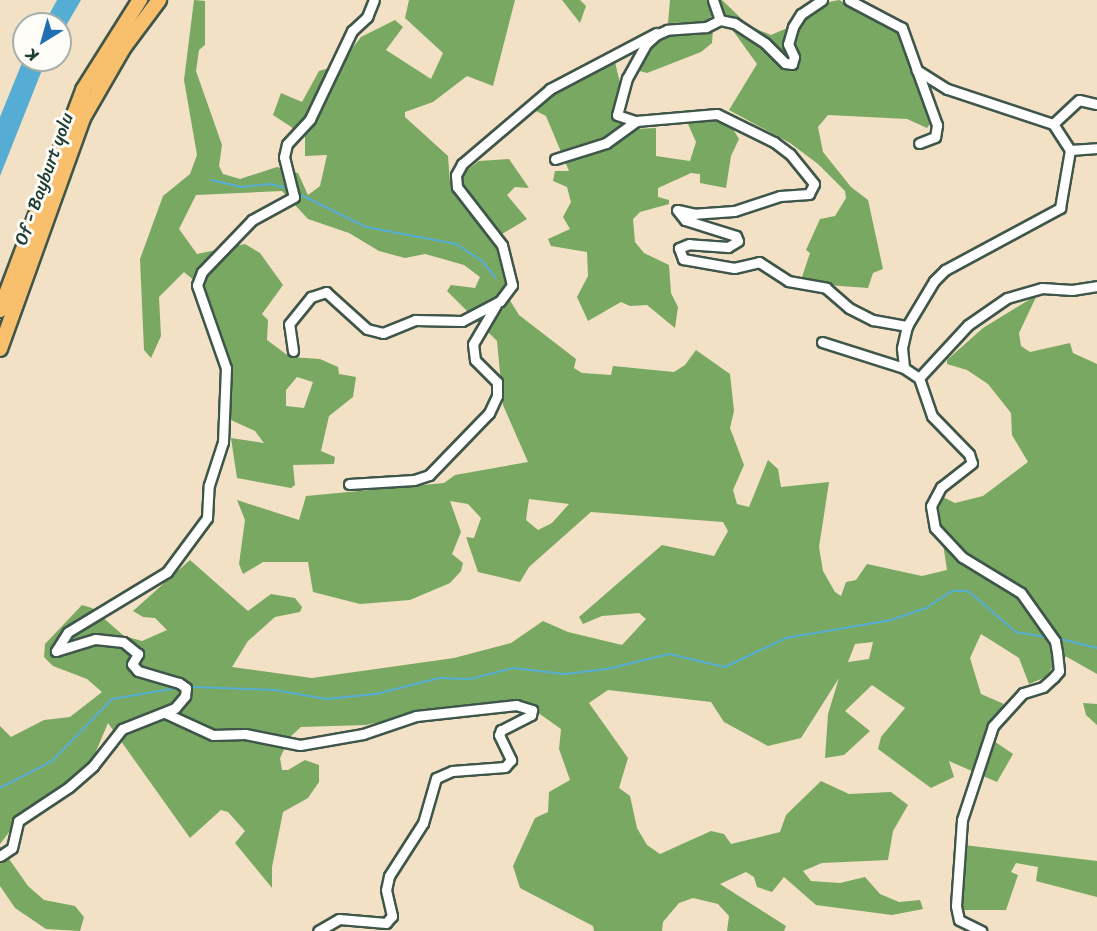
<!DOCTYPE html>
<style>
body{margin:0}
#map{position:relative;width:1097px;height:931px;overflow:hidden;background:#f3e1c5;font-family:Sriracha,sans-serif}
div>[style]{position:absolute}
.forest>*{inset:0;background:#78a862}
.water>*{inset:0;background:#56add3}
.stream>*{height:2px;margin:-1px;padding:0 1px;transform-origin:1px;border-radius:1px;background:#56add3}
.roads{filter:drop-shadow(2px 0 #3f564a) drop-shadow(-2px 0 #3f564a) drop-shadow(0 2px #3f564a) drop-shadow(0 -2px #3f564a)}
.minor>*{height:9px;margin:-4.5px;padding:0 4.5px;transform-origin:4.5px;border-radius:4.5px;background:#fff}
.highway>*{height:14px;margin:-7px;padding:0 7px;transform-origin:7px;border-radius:7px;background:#f8bf6c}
span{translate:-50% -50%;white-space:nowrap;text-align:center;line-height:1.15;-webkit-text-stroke:6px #fdfcf7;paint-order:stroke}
.street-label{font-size:18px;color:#1f3d34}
.north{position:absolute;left:12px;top:12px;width:60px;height:60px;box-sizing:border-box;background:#fdfcf7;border:2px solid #a4b0a9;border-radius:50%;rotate:217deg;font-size:16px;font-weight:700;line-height:24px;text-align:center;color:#1f3d34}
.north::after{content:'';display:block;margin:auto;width:21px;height:27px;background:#1f6fb2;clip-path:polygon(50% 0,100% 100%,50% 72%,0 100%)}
</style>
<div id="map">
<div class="forest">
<div style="clip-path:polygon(evenodd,194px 0,205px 1px,205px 45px,199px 50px,196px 71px,222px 145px,219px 166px,223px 174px,240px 179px,277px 167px,298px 173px,308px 195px,320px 186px,327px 155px,305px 156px,305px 136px,273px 115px,281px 93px,302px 102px,319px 71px,339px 65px,361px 37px,395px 20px,403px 27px,386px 50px,431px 79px,443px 53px,405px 18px,409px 0,515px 0,493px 86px,467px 76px,433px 102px,405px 112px,405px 117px,448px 156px,450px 183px,501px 255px,508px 279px,503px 289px,519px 315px,576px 359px,574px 368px,582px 373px,611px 375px,613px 366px,674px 372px,685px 365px,696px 350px,730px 374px,734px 411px,730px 428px,744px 465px,733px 490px,737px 504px,749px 507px,768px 460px,778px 469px,781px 487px,829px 482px,819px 547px,823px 571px,835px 592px,841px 596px,846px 582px,856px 580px,867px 564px,922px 576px,947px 570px,938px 511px,943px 497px,955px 503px,983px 496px,1028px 462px,1012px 435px,1011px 413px,988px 384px,967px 370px,947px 364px,947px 360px,983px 328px,1037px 295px,1019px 333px,1021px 346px,1030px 352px,1070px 343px,1073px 353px,1097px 364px,1097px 674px,1067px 657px,1053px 655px,1053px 666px,1046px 677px,1029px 684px,1019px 658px,981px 634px,970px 658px,981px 694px,1004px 704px,987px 726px,985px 735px,1013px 754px,997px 782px,949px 761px,954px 777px,931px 788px,878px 749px,881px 737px,905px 708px,872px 685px,845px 711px,870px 731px,844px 755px,825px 758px,828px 714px,839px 678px,801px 738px,768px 746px,724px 722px,711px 702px,608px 690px,589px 703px,628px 758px,619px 788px,630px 796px,637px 828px,647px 845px,660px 854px,711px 831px,724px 834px,731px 844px,780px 832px,786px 815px,821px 781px,849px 794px,891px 792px,908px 805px,893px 831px,888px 860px,822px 863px,803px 871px,811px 881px,840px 883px,865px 877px,880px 894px,899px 902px,920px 900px,923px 909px,892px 915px,816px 905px,784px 877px,772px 892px,757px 887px,754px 877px,746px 872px,720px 884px,786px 926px,784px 931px,727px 931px,729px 916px,718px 904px,693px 898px,679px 903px,663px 922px,662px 931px,594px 931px,593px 926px,520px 888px,513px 866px,535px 818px,548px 812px,549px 792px,570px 780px,559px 749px,561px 729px,520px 700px,433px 710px,366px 725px,301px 727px,290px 737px,280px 758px,282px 770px,288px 770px,305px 760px,319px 765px,319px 782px,308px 798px,283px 812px,272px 867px,272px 888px,235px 843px,245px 831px,228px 812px,221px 810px,190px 838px,108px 723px,91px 763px,52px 796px,28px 807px,0 844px,0 726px,11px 737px,44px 720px,70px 717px,102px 692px,87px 679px,53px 666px,44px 657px,45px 644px,82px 605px,92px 608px,124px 636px,142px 641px,167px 630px,155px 618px,143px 617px,133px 611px,190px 560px,248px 611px,271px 594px,295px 598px,302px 607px,300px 612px,275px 617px,248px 641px,232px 667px,312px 678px,454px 658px,511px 643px,543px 621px,568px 632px,622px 645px,646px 619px,639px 613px,602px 616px,583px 624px,579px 617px,662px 545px,714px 556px,728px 531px,723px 522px,591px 512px,529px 567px,520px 582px,478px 572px,466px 537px,474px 538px,481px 518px,468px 504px,450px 501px,461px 532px,452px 554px,463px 563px,461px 571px,450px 583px,410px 600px,360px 604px,313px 592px,308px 562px,263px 562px,243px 574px,239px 564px,245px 520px,237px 500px,299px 520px,306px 496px,444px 483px,455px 475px,528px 462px,503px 405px,497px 341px,447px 291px,451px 285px,475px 288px,480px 277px,464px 265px,443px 259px,425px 254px,405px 258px,379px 251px,349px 233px,308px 219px,282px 191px,196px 195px,179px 229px,197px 254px,245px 244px,260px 253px,283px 285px,262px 314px,268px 320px,267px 340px,290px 357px,320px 359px,338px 367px,339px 374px,356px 377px,353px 397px,329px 416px,321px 451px,335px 457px,334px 464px,293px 465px,295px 485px,291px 488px,237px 478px,231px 438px,264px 443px,255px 431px,231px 420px,231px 364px,202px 287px,184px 272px,159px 297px,161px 336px,151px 358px,144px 350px,140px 259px,163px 196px,190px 174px,197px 155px,184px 80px,194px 0,297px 377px,313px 382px,304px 408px,286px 406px,286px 390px,297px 377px,194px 0,529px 499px,569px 504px,552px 523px,538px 530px,526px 520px,529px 499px,194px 0,873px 642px,869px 659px,848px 662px,855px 644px,873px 642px)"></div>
<div style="clip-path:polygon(562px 0,580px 0,586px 6px,580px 23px)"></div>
<div style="clip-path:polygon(670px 0,722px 0,749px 26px,771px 35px,785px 29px,797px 37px,801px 18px,819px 4px,839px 0,898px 28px,930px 124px,927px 128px,907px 119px,828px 115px,818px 127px,823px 152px,851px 187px,868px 200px,883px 269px,873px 273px,868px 288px,827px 285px,802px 277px,810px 253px,806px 250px,820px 219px,835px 216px,846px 198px,845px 191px,818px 164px,790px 143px,729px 110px,757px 64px,718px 10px,705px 22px,668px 23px)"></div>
<div style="clip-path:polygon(713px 29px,712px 43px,701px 52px,647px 73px,636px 70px,652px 43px,663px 36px)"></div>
<div style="clip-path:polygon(615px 62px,620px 83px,613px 120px,635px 129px,656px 128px,656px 156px,690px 161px,696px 142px,688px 124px,699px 117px,731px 126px,739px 139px,731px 156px,726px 188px,700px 183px,700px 174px,691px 173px,658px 188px,658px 197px,669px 200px,669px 204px,640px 212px,633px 219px,635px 242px,644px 253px,669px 265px,671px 293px,678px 307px,675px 328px,647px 305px,630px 306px,621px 302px,588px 321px,577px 297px,588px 276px,587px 252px,551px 246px,548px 239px,570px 229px,563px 217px,571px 202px,567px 187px,553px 181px,555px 171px,569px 171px,546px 116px,536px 111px,539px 102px)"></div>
<div style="clip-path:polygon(509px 159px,529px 188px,515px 187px,507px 195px,527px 219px,502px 234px,466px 194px,461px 175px,479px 161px)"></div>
<div style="clip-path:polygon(1083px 703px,1097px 704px,1097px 725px,1086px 715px)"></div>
<div style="clip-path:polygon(964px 845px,1097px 861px,1097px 897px,1036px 881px,1038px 867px,1016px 863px,1011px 872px,1018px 875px,1006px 910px,963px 910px)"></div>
<div style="clip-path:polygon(0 846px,28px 886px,44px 900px,75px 906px,84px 917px,80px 931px,46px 929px,15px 908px,0 886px)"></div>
</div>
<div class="water">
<div style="clip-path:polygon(57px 0,81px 0,60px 36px,60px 24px,44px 24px)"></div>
<div style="clip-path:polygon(24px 58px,46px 60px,0 176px,0 117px)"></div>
</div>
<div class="stream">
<div style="left:211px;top:180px;width:31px;rotate:13deg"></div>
<div style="left:241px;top:187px;width:29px;rotate:-6deg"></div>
<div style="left:270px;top:184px;width:18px;rotate:13deg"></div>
<div style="left:295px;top:192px;width:79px;rotate:26.2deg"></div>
<div style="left:366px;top:227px;width:92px;rotate:10.7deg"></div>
<div style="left:456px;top:244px;width:31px;rotate:33deg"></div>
<div style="left:482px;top:261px;width:21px;rotate:51deg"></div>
<div style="left:1061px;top:639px;width:37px;rotate:14deg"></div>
<div style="left:192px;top:687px;width:83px;rotate:2.1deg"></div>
<div style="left:275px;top:690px;width:52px;rotate:10deg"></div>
<div style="left:326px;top:699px;width:50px;rotate:-5.7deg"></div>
<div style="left:376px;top:694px;width:65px;rotate:-14.3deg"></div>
<div style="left:439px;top:678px;width:31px;rotate:2deg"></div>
<div style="left:470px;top:679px;width:44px;rotate:-14.3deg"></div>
<div style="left:513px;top:668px;width:52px;rotate:6.6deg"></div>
<div style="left:565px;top:674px;width:42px;rotate:-6.8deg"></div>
<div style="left:607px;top:669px;width:64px;rotate:-13.6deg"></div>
<div style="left:669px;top:654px;width:57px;rotate:13.1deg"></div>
<div style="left:725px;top:667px;width:68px;rotate:-25.4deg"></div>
<div style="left:786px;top:638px;width:107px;rotate:-9.7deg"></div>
<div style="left:891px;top:620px;width:37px;rotate:-19deg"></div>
<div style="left:926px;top:608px;width:31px;rotate:-33deg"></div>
<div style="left:952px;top:591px;width:16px"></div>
<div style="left:968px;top:591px;width:63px;rotate:40.5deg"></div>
<div style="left:1016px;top:632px;width:29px;rotate:10deg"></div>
<div style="left:0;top:788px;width:59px;rotate:-27.4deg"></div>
<div style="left:52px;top:761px;width:86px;rotate:-45.9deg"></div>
<div style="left:112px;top:699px;width:66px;rotate:-9.6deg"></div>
</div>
<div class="roads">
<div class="minor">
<div style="left:713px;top:0;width:21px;rotate:71deg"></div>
<div style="left:822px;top:0;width:25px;rotate:146deg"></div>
<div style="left:801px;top:14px;width:15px;rotate:122deg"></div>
<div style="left:793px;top:27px;width:18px;rotate:106deg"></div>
<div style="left:788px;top:44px;width:14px;rotate:65deg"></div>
<div style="left:794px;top:57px;width:7px;rotate:106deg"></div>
<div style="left:792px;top:64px;width:7px;rotate:-172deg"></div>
<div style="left:785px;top:63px;width:28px;rotate:-135deg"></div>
<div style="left:765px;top:43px;width:37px;rotate:-147deg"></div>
<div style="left:734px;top:23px;width:14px;rotate:-168deg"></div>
<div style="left:720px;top:20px;width:16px;rotate:153deg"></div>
<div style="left:706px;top:27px;width:39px;rotate:176deg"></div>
<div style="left:667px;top:30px;width:12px;rotate:156deg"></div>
<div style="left:656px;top:35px;width:13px;rotate:138deg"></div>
<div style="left:646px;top:44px;width:39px;rotate:119deg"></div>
<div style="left:627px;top:78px;width:38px;rotate:105deg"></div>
<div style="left:617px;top:115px;width:20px;rotate:18deg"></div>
<div style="left:636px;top:121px;width:81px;rotate:-4.9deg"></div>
<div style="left:717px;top:114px;width:64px;rotate:26.2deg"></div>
<div style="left:774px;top:142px;width:20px;rotate:37deg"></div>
<div style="left:790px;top:154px;width:38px;rotate:51deg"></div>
<div style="left:814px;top:184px;width:11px;rotate:117deg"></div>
<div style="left:809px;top:194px;width:29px;rotate:176deg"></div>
<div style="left:780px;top:196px;width:48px;rotate:161.9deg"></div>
<div style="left:734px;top:211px;width:39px;rotate:176deg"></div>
<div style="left:695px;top:214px;width:18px;rotate:-167deg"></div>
<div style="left:677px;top:210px;width:13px;rotate:51deg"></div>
<div style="left:685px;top:220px;width:53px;rotate:17.4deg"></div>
<div style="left:736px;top:236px;width:5px;rotate:68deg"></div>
<div style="left:738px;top:241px;width:12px;rotate:149deg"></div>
<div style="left:728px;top:247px;width:39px;rotate:-176deg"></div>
<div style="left:689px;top:244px;width:11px;rotate:158deg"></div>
<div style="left:679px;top:248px;width:12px;rotate:70deg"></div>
<div style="left:683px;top:259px;width:52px;rotate:10deg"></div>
<div style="left:734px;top:268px;width:26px;rotate:-13deg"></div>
<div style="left:759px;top:262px;width:35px;rotate:33deg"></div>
<div style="left:788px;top:281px;width:39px;rotate:10deg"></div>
<div style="left:826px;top:288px;width:30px;rotate:41deg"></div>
<div style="left:849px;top:308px;width:27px;rotate:27deg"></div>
<div style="left:873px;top:320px;width:35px;rotate:10deg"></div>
<div style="left:907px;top:326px;width:52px;rotate:-59deg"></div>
<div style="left:934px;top:281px;width:16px;rotate:-45deg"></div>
<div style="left:945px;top:270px;width:131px;rotate:-28.3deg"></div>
<div style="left:1060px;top:208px;width:59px;rotate:-80.2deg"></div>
<div style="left:1070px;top:150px;width:31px;rotate:-123deg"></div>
<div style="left:1053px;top:124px;width:112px;rotate:-161.7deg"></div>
<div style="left:947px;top:89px;width:36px;rotate:-148deg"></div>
<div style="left:917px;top:70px;width:45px;rotate:-109.7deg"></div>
<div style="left:902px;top:28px;width:60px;rotate:-152.2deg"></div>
<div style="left:917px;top:70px;width:59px;rotate:70deg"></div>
<div style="left:937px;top:125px;width:12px;rotate:99deg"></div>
<div style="left:935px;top:137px;width:17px;rotate:159deg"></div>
<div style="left:1053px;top:124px;width:35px;rotate:-43deg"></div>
<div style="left:1079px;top:100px;width:18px;rotate:13deg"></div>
<div style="left:1070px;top:150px;width:27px;rotate:-4deg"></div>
<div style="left:555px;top:159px;width:53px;rotate:-17.4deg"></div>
<div style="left:606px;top:143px;width:37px;rotate:-36deg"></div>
<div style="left:907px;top:326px;width:23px;rotate:103deg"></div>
<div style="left:902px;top:348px;width:20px;rotate:84deg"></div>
<div style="left:904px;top:368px;width:18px;rotate:34deg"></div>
<div style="left:919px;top:378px;width:72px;rotate:-47.2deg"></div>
<div style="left:968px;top:325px;width:47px;rotate:-34.7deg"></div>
<div style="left:1007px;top:298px;width:36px;rotate:-16deg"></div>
<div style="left:1042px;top:288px;width:30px;rotate:4deg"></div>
<div style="left:1072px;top:290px;width:25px;rotate:-9deg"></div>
<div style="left:822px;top:342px;width:86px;rotate:17.6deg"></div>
<div style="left:293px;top:351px;width:27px;rotate:-98deg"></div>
<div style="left:289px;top:324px;width:35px;rotate:-51deg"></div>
<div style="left:311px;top:297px;width:16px;rotate:-18deg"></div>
<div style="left:326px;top:292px;width:55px;rotate:42.1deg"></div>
<div style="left:367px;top:329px;width:16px;rotate:14deg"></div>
<div style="left:383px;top:333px;width:35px;rotate:-22deg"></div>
<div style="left:415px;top:320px;width:47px;rotate:1.2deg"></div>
<div style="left:462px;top:321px;width:43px;rotate:-27.8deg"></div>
<div style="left:500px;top:301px;width:20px;rotate:-53deg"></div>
<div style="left:512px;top:285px;width:41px;rotate:-104deg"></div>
<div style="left:502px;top:245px;width:73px;rotate:-127.8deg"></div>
<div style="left:457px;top:187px;width:12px;rotate:-95deg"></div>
<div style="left:456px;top:175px;width:13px;rotate:-61deg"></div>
<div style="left:462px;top:164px;width:116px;rotate:-40.4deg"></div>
<div style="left:550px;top:89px;width:120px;rotate:-27.8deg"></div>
<div style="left:919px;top:378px;width:40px;rotate:71.1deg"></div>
<div style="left:932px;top:416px;width:53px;rotate:45.8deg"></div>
<div style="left:969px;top:454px;width:9px;rotate:72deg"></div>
<div style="left:972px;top:463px;width:39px;rotate:142deg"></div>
<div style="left:941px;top:487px;width:21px;rotate:118deg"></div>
<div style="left:931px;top:506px;width:22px;rotate:80deg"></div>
<div style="left:935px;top:528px;width:40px;rotate:47deg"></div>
<div style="left:962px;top:557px;width:69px;rotate:31.4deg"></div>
<div style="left:1021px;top:593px;width:59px;rotate:54.7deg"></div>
<div style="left:1055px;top:641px;width:11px;rotate:80deg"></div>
<div style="left:1057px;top:652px;width:19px;rotate:84deg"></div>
<div style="left:1059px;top:671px;width:8px;rotate:130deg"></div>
<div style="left:1054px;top:677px;width:15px;rotate:138deg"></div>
<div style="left:1043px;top:687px;width:21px;rotate:163deg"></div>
<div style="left:1023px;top:693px;width:45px;rotate:132.3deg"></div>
<div style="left:993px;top:726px;width:99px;rotate:108.3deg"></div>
<div style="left:962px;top:820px;width:86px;rotate:94deg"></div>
<div style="left:956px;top:906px;width:14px;rotate:78deg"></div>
<div style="left:959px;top:920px;width:25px;rotate:26deg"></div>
<div style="left:349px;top:484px;width:65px;rotate:-3.5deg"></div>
<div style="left:414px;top:480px;width:16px;rotate:-18deg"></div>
<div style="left:429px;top:475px;width:86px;rotate:-45.9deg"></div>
<div style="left:489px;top:413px;width:19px;rotate:-65deg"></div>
<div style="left:497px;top:396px;width:14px;rotate:-90deg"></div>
<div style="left:497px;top:382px;width:31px;rotate:-135deg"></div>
<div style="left:475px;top:360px;width:16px;rotate:-97deg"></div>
<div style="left:473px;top:344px;width:45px;rotate:-59.5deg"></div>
<div style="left:165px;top:713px;width:53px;rotate:24.6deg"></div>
<div style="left:213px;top:735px;width:32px;rotate:-2deg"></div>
<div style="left:245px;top:734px;width:56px;rotate:11.3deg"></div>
<div style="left:300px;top:745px;width:64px;rotate:-9.9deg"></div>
<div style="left:363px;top:734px;width:56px;rotate:-18.8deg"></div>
<div style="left:416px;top:716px;width:101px;rotate:-6.3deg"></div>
<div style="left:516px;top:705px;width:17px;rotate:17deg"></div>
<div style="left:532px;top:710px;width:5px;rotate:101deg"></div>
<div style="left:531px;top:715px;width:34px;rotate:153deg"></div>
<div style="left:501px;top:730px;width:5px;rotate:112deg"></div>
<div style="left:499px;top:735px;width:28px;rotate:64deg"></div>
<div style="left:511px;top:760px;width:9px;rotate:131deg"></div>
<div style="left:505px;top:767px;width:53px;rotate:175.7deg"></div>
<div style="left:452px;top:771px;width:17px;rotate:156deg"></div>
<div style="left:436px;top:778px;width:47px;rotate:106.1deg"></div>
<div style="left:423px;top:823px;width:63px;rotate:122.7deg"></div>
<div style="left:389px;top:876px;width:14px;rotate:102deg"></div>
<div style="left:386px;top:890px;width:27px;rotate:77deg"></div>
<div style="left:392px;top:916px;width:9px;rotate:131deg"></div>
<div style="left:386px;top:923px;width:47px;rotate:-175.1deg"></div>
<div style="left:339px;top:919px;width:24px;rotate:150deg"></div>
<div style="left:0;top:856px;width:14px;rotate:-34deg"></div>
<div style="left:12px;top:848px;width:28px;rotate:-77deg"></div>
<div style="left:18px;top:821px;width:61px;rotate:-33.7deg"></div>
<div style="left:69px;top:787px;width:32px;rotate:-41deg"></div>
<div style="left:93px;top:766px;width:47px;rotate:-51.9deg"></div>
<div style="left:122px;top:729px;width:57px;rotate:-21.6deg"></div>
<div style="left:175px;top:708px;width:16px;rotate:-50deg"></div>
<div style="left:185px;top:696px;width:8px;rotate:-83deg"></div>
<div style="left:186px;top:688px;width:9px;rotate:-144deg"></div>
<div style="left:179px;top:683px;width:43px;rotate:-163.7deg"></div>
<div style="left:138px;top:671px;width:9px;rotate:-131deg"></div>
<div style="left:132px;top:664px;width:12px;rotate:-59deg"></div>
<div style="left:138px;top:654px;width:19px;rotate:-141deg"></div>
<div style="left:123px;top:642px;width:28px;rotate:-174deg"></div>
<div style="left:95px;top:639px;width:41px;rotate:162.9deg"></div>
<div style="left:56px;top:651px;width:22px;rotate:-58deg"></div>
<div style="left:68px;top:632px;width:116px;rotate:-31.2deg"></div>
<div style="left:167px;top:572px;width:67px;rotate:-53.5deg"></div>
<div style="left:207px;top:518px;width:33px;rotate:-87deg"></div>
<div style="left:209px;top:485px;width:45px;rotate:-72deg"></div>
<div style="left:223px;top:442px;width:74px;rotate:-87.7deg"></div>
<div style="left:226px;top:368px;width:88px;rotate:-109.3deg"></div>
<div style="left:197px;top:285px;width:14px;rotate:-69deg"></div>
<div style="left:202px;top:272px;width:72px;rotate:-46.1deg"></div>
<div style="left:252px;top:220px;width:48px;rotate:-28.7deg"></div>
<div style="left:294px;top:197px;width:41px;rotate:-104deg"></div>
<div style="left:284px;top:157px;width:13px;rotate:-77deg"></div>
<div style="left:287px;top:144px;width:34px;rotate:-47deg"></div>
<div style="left:310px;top:119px;width:98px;rotate:-64.5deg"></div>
<div style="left:352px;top:31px;width:21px;rotate:-43deg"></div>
<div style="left:367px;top:17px;width:18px;rotate:-68deg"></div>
</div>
<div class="highway">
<div style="left:0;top:310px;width:235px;rotate:-69.3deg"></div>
<div style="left:83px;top:90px;width:107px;rotate:-57.7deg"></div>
<div style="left:0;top:349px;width:245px;rotate:-70.2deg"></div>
<div style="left:83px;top:118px;width:82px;rotate:-60deg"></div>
<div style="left:124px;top:47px;width:59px;rotate:-53.3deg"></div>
</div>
</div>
<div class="street-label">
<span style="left:44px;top:179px;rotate:-70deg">Of - Bayburt yolu</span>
</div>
<div class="north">K</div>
</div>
